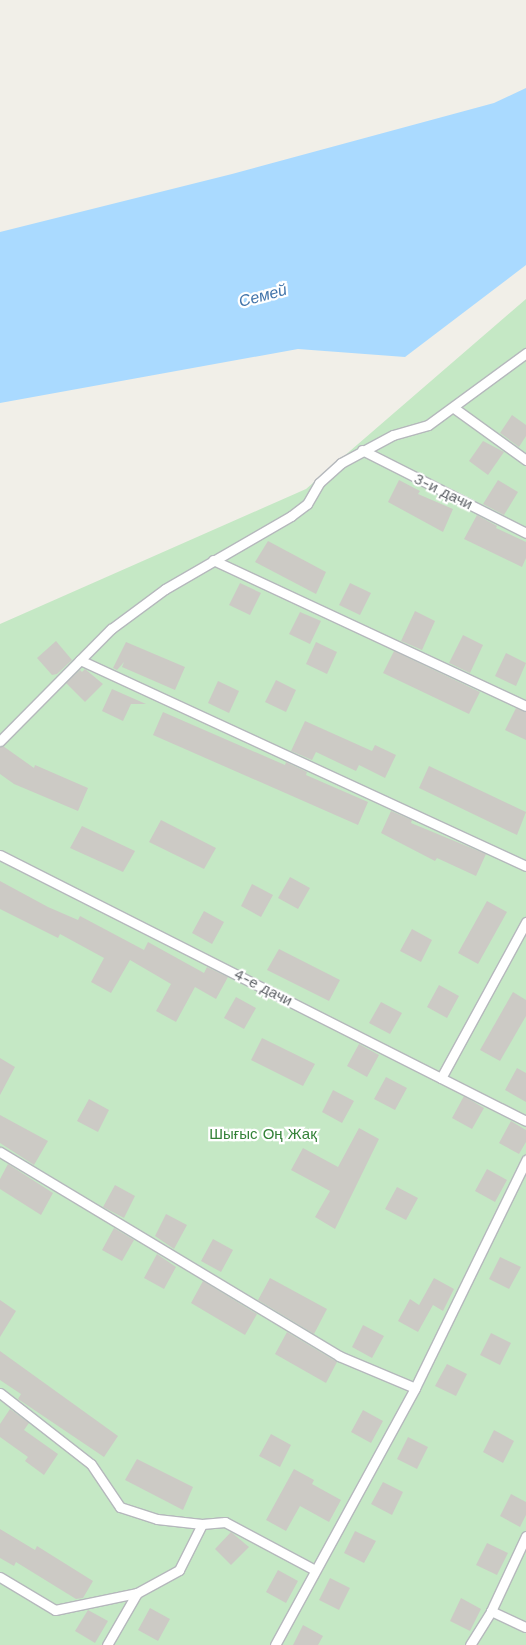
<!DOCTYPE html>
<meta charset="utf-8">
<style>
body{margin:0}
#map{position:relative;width:526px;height:1645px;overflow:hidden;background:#f1efe8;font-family:"Work Sans",sans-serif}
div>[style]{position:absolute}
.green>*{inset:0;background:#c5e8c5}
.water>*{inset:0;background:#aadaff}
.building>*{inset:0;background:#cccac5}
.roads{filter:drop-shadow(1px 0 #b5b8bc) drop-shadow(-1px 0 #b5b8bc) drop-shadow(0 1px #b5b8bc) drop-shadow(0 -1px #b5b8bc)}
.service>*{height:9px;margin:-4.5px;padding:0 4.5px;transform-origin:4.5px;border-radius:4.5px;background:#fff}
span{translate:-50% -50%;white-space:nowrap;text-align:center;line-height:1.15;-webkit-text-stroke:4.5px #fff;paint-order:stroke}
.street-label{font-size:15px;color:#5f6368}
.park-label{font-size:15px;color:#348238}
.water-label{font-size:16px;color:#4174aa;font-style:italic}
</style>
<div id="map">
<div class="green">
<div style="clip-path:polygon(526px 299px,526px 1645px,0 1645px,0 624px,306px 489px)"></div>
</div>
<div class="water">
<div style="clip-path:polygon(526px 88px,526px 265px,405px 357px,298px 349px,0 403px,0 232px,232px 174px,494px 103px)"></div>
</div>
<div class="building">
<div style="clip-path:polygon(512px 415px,526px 425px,526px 436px,519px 447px,500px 433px)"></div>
<div style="clip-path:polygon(483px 441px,504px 452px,488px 475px,469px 461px)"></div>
<div style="clip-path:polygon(399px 480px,420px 491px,418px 494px,453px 509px,443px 532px,388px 502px)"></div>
<div style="clip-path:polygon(498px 480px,518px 492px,504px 515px,483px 504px)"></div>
<div style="clip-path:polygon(477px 515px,497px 526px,496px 528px,526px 542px,526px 558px,522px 567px,464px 539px)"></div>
<div style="clip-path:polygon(268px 541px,326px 572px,316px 594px,255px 562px)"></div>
<div style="clip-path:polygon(240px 583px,261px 593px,250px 615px,229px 605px)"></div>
<div style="clip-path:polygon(350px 583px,371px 593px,360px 615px,339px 605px)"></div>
<div style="clip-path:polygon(415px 611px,435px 621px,422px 650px,401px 641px)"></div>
<div style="clip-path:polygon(300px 612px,321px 621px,310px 644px,289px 634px)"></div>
<div style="clip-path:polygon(463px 635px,483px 645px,470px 673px,449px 663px)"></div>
<div style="clip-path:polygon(56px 641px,72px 660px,57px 674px,52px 675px,37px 658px)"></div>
<div style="clip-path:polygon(126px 642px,185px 667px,175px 690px,122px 667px,124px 662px,117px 670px,113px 668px)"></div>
<div style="clip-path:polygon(316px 642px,337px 652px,327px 674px,306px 664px)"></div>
<div style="clip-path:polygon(394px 651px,480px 692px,469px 714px,383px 673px)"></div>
<div style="clip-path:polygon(506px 653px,526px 663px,516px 686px,495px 676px)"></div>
<div style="clip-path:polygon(85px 669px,103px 684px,85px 702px,66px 683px,80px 670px,82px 672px)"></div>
<div style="clip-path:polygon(276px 680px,296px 690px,286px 712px,265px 702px)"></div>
<div style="clip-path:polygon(218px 681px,239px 691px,229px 713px,208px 703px)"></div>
<div style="clip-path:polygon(112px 689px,121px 693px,146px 704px,131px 704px,123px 721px,102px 711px)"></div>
<div style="clip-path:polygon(516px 708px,526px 712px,526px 740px,505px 730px)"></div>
<div style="clip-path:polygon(163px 712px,285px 765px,286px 762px,307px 772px,306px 775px,368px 802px,358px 825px,153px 735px)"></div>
<div style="clip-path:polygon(305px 721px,372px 751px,375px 745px,396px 755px,385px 778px,359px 765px,356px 771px,316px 752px,312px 760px,291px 751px)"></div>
<div style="clip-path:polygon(3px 746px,34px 768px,35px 765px,88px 788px,78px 811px,14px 784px,0 774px,0 747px)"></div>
<div style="clip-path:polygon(429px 766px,526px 812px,517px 835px,419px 788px)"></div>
<div style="clip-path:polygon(391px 811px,412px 820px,411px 823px,486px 854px,476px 876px,437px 858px,435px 861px,381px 833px)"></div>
<div style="clip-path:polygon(161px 820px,216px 848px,204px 869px,149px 842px)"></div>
<div style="clip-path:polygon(82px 826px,135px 851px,123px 872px,70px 848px)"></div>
<div style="clip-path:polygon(290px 877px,310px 888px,298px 909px,278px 898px)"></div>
<div style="clip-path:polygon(0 881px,48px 907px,78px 920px,80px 916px,144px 950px,148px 942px,204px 973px,207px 967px,228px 977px,216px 999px,195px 987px,176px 1022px,156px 1011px,171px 984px,130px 960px,111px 993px,91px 982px,104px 958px,60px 934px,58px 938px,0 909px)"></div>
<div style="clip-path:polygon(252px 884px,273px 895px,261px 917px,241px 906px)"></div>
<div style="clip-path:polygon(487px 901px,507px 912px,478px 964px,458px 953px)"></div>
<div style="clip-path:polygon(204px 911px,224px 922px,212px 944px,192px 933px)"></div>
<div style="clip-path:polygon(412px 929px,432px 940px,421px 962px,400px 951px)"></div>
<div style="clip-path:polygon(279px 949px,340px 980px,329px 1001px,267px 970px)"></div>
<div style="clip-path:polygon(439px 985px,459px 996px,447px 1018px,427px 1007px)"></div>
<div style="clip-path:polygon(513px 992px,526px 1000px,526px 1016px,500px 1061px,480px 1050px)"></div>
<div style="clip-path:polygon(236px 997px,256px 1008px,244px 1029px,224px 1018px)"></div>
<div style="clip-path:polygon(381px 1002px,402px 1013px,390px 1034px,369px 1023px)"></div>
<div style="clip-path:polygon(262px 1038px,315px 1064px,303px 1086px,251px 1060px)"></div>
<div style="clip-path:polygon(359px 1044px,379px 1055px,367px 1077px,347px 1066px)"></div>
<div style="clip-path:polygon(0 1058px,15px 1067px,0 1095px)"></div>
<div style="clip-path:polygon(517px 1068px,526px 1073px,526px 1102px,505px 1090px)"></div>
<div style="clip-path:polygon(386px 1077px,407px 1088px,395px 1110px,374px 1099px)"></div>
<div style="clip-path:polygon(333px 1090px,354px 1101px,342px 1123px,322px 1112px)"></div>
<div style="clip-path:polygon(464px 1096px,484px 1108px,472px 1129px,452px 1118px)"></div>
<div style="clip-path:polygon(89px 1099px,109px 1110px,98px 1132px,77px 1121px)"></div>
<div style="clip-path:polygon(0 1115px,48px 1141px,34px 1165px,0 1143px)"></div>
<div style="clip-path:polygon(511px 1121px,526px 1130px,526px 1142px,519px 1154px,499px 1143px)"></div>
<div style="clip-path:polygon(359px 1128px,379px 1139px,335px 1229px,315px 1217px,330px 1191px,291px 1170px,303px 1148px,338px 1167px)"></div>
<div style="clip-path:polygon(8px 1164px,53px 1193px,41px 1215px,0 1189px,0 1179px)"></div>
<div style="clip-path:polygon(487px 1169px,507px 1180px,495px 1202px,475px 1191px)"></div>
<div style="clip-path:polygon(115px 1185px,135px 1196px,124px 1218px,103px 1207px)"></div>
<div style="clip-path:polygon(397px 1187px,418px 1198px,406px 1220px,385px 1209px)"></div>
<div style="clip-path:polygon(166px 1214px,187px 1225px,174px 1249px,155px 1236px)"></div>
<div style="clip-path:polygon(114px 1228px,134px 1240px,122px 1261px,102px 1250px)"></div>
<div style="clip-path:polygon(213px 1239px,233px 1250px,221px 1272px,201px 1261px)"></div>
<div style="clip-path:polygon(157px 1254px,176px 1267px,164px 1289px,144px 1278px)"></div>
<div style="clip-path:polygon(500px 1257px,521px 1267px,509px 1289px,489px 1279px)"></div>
<div style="clip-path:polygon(270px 1278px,327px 1309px,314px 1334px,258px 1300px)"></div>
<div style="clip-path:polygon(434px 1278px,454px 1289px,443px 1311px,433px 1305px,418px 1332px,398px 1321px,410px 1299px,419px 1305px)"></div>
<div style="clip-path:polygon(203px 1281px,257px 1314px,245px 1335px,191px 1303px)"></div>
<div style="clip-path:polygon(0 1300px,16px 1311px,0 1337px)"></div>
<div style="clip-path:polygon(363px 1325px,384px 1336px,372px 1358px,352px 1347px)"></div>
<div style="clip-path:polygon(287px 1332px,337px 1362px,326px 1383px,275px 1354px)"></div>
<div style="clip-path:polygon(491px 1333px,511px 1343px,500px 1365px,480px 1355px)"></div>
<div style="clip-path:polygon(0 1351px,118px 1436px,104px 1457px,18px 1399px,21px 1394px,0 1380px)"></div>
<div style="clip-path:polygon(447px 1364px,467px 1374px,456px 1396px,435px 1386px)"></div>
<div style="clip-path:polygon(10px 1409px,29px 1423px,24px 1430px,58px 1454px,44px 1475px,25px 1461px,28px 1457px,0 1437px,0 1424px)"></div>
<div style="clip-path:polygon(363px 1410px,383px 1421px,371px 1443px,351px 1432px)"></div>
<div style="clip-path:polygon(494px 1430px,514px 1441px,503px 1463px,483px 1452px)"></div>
<div style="clip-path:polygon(271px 1434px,291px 1445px,280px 1467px,259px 1456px)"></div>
<div style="clip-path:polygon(408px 1437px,428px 1447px,417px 1469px,397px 1459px)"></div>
<div style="clip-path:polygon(137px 1459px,193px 1487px,183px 1510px,125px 1480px)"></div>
<div style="clip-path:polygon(294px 1469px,314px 1480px,312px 1484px,341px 1500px,329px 1522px,300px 1506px,286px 1531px,266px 1520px)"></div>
<div style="clip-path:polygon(383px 1482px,403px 1492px,392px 1515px,371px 1504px)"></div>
<div style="clip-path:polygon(511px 1494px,526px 1502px,526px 1515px,520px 1527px,500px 1516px)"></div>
<div style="clip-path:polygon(0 1529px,35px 1550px,37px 1546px,93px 1581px,83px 1598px,76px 1599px,16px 1562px,14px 1566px,0 1558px)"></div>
<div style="clip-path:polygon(355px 1531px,376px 1541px,364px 1563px,344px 1553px)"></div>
<div style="clip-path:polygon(231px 1532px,249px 1547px,231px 1565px,215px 1549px)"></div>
<div style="clip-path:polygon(487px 1543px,508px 1553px,497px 1575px,476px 1565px)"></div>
<div style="clip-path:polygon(278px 1570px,298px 1581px,286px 1603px,266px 1592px)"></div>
<div style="clip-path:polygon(330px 1578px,350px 1588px,339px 1610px,319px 1600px)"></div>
<div style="clip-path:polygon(461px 1598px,481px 1609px,470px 1631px,450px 1621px)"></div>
<div style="clip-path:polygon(150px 1608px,170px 1619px,158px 1641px,138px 1630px)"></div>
<div style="clip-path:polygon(88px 1610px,108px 1621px,95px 1643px,75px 1631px)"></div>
<div style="clip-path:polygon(303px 1625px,323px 1636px,318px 1645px,293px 1645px)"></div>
</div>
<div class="roads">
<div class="service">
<div style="left:454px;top:408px;width:89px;rotate:35.8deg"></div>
<div style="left:362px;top:450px;width:184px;rotate:26.8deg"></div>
<div style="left:213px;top:560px;width:345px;rotate:25deg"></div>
<div style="left:80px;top:660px;width:491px;rotate:24.8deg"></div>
<div style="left:0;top:741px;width:158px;rotate:-45.3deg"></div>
<div style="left:111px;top:629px;width:67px;rotate:-36.5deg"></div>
<div style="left:165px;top:589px;width:146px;rotate:-30.1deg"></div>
<div style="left:291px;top:516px;width:20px;rotate:-37deg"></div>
<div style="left:307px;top:504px;width:24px;rotate:-60deg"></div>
<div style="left:319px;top:483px;width:30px;rotate:-42deg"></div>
<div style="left:341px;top:463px;width:59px;rotate:-28.3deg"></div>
<div style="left:393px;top:435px;width:36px;rotate:-16deg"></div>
<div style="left:428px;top:425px;width:122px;rotate:-36.3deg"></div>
<div style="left:0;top:855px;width:589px;rotate:26.83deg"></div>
<div style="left:441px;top:1078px;width:178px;rotate:-61.4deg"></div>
<div style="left:0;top:1152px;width:396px;rotate:31deg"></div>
<div style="left:339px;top:1356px;width:82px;rotate:22.8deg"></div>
<div style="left:0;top:1393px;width:115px;rotate:38deg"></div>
<div style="left:91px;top:1464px;width:52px;rotate:56deg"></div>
<div style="left:120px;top:1507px;width:39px;rotate:18deg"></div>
<div style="left:157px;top:1519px;width:45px;rotate:6.3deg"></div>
<div style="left:202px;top:1524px;width:23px;rotate:-5deg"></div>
<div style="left:225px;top:1522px;width:102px;rotate:28.1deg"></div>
<div style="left:526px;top:1536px;width:83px;rotate:115deg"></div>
<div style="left:491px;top:1611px;width:38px;rotate:25deg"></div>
<div style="left:0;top:1577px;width:64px;rotate:31deg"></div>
<div style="left:55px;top:1610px;width:84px;rotate:-11.7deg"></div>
<div style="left:107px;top:1645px;width:60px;rotate:-60deg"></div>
<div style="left:137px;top:1593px;width:48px;rotate:-28.7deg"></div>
<div style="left:179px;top:1570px;width:51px;rotate:-63.4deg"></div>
<div style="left:275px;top:1645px;width:293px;rotate:-61.4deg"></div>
<div style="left:415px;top:1388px;width:254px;rotate:-64deg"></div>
<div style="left:470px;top:1645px;width:40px;rotate:-58deg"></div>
</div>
</div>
<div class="street-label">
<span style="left:443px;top:492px;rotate:26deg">3-и дачи</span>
<span style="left:263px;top:988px;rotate:27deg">4-е дачи</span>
</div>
<div class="park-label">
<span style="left:263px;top:1135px">Шығыс Оң Жақ</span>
</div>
<div class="water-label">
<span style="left:263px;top:296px;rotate:-15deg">Семей</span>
</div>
</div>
